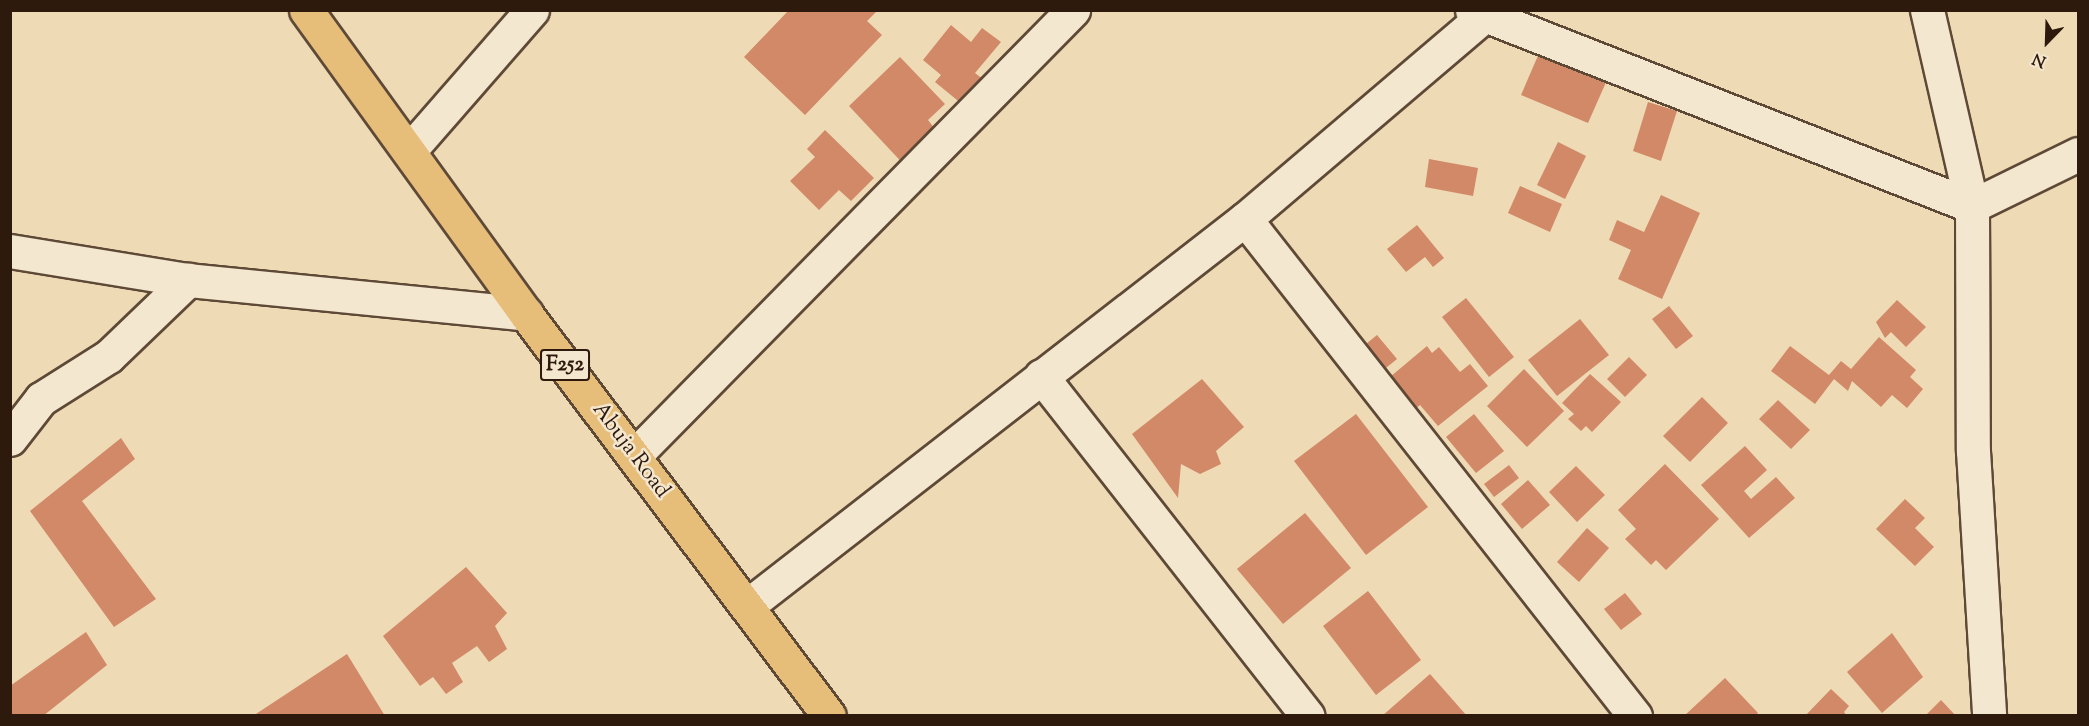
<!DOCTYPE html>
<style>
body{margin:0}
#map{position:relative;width:2089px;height:726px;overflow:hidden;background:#eedab5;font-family:"Sorts Mill Goudy",serif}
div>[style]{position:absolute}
.building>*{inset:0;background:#d18967}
.roads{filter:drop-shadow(2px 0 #5e4937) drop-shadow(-2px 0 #5e4937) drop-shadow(0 2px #5e4937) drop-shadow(0 -2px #5e4937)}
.minor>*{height:33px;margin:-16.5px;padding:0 16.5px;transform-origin:16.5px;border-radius:16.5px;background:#f4e7cf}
.primary>*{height:33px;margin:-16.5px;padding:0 16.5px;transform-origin:16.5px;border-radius:16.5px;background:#e7bd7a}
span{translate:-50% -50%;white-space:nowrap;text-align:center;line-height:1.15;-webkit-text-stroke:5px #f4e7cf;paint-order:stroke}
.shield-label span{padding:2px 4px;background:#f4e7cf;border:2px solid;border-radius:4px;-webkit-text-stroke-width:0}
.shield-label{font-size:21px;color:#2e190d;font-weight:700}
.street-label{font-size:22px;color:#2e190d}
.frame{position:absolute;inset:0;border:12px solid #2e190d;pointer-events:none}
.north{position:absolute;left:2017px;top:12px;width:60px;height:60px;-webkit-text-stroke:4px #f4e7cf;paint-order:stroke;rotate:203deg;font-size:16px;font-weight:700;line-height:24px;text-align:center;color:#2e190d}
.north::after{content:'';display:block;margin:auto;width:21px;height:27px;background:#2e190d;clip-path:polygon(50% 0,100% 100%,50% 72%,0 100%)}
</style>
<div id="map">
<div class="building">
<div style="clip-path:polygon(789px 10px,878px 10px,867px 21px,882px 35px,805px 115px,744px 57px)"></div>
<div style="clip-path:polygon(951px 25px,971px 42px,982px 28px,1001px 42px,975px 73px,988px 83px,968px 109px,935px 82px,941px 75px,923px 60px)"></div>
<div style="clip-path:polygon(1540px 51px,1607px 80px,1588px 123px,1521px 95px)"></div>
<div style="clip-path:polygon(900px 57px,945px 104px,928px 120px,935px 129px,909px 170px,849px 106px)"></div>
<div style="clip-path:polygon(1648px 102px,1677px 111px,1661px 161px,1633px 151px)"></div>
<div style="clip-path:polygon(825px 130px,874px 178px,851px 201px,839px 190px,819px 210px,790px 181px,815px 157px,807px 149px)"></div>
<div style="clip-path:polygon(1558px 142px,1586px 156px,1565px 199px,1537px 185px)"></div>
<div style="clip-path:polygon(1429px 159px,1478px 168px,1473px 196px,1425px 187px)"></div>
<div style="clip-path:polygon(1520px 186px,1562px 204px,1550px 232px,1508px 213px)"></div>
<div style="clip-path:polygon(1661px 195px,1700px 213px,1662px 299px,1618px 279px,1631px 250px,1609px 240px,1617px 220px,1644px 232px)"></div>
<div style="clip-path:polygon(1417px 225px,1444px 258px,1433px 267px,1425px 257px,1406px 272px,1387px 249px)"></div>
<div style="clip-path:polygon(1466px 298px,1514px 357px,1489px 377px,1442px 317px)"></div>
<div style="clip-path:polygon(1897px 300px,1926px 327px,1906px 347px,1891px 332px,1885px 338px,1876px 322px)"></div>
<div style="clip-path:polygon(1669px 306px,1693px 336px,1676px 349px,1652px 319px)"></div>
<div style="clip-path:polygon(1580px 319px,1609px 355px,1557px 396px,1528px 360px)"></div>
<div style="clip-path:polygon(1377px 335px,1397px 359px,1381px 372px,1361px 348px)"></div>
<div style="clip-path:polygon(1879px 337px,1916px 370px,1910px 377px,1923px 389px,1907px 408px,1892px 395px,1881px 407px,1852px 381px,1848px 391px,1834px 379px,1815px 404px,1771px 371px,1790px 346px,1829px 375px,1841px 361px,1851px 369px)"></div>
<div style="clip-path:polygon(1427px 346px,1432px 353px,1439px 347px,1460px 372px,1470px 364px,1488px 386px,1438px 426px,1420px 405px,1411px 412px,1393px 391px,1398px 387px,1390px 377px)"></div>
<div style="clip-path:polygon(1629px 357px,1647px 375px,1625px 397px,1607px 379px)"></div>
<div style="clip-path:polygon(1524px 369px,1564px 411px,1527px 447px,1487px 406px)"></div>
<div style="clip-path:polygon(1590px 374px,1621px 402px,1592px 432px,1586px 426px,1581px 431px,1568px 419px,1574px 414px,1562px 403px)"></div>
<div style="clip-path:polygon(1202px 379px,1244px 427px,1216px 451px,1221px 464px,1200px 474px,1181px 464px,1178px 498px,1132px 434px)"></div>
<div style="clip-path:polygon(1702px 397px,1728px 423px,1690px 462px,1663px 436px)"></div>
<div style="clip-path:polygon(1778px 400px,1810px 430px,1791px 449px,1759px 419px)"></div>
<div style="clip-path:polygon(1356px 414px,1428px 507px,1366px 555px,1294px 461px)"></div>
<div style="clip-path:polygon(1474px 414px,1504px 451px,1476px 473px,1446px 437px)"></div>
<div style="clip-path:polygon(121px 438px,135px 459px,82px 501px,156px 599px,114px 627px,30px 511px)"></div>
<div style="clip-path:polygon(1745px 446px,1767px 470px,1744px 491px,1751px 499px,1776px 477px,1795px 498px,1749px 538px,1701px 485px)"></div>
<div style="clip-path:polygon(1665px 464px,1719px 519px,1666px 570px,1656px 560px,1651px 565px,1625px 539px,1636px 529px,1618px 510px)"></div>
<div style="clip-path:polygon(1509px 465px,1519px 478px,1494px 497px,1484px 484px)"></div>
<div style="clip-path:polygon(1576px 466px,1605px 495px,1577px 522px,1549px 492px)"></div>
<div style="clip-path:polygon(1528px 480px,1550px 505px,1522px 529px,1501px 504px)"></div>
<div style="clip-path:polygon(1905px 499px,1925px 518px,1915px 528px,1934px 547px,1915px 566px,1876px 529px)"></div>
<div style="clip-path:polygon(1305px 513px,1351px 568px,1283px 624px,1237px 569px)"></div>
<div style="clip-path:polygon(1587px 528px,1609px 548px,1579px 582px,1557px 562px)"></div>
<div style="clip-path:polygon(466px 567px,507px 613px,495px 626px,507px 649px,489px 662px,477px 646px,452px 663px,463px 682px,446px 694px,433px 677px,420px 686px,383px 636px)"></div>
<div style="clip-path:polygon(1368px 591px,1421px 660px,1376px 695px,1323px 626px)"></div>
<div style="clip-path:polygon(1625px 593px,1642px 614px,1621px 630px,1604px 609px)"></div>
<div style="clip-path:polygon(86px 632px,107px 665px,43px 716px,10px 716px,10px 686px)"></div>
<div style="clip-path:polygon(1892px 633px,1923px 677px,1882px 713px,1847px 672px)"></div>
<div style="clip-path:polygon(347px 654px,385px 716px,253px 716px)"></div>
<div style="clip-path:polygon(1430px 674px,1467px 716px,1382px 716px)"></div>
<div style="clip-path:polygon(1725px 678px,1758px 713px,1755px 716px,1684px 716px)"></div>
<div style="clip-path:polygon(1831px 689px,1849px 706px,1844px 712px,1847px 716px,1805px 716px)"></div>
<div style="clip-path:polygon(1941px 700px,1956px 716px,1925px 716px)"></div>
</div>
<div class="roads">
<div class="minor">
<div style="left:1472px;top:10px;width:537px;rotate:21.41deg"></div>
<div style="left:1972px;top:206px;width:118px;rotate:-26.1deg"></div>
<div style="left:1927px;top:10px;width:201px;rotate:77.1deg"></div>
<div style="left:1972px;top:206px;width:245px;rotate:89.8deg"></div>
<div style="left:1973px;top:451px;width:265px;rotate:86.5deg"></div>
<div style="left:409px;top:151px;width:187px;rotate:-48.9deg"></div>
<div style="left:1245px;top:219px;width:632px;rotate:51.88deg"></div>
<div style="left:10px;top:251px;width:180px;rotate:9.3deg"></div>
<div style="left:188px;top:280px;width:340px;rotate:5.7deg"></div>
<div style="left:1041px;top:376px;width:432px;rotate:51.9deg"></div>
<div style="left:10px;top:439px;width:51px;rotate:-52.2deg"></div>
<div style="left:41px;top:399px;width:80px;rotate:-32.3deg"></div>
<div style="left:109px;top:356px;width:110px;rotate:-43.9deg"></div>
<div style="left:634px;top:456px;width:626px;rotate:-45.45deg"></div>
<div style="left:747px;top:606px;width:631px;rotate:-37.85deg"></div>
<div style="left:1245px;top:219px;width:315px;rotate:-40.4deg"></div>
</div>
<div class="primary">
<div style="left:306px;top:10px;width:375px;rotate:54.1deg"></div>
<div style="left:526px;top:314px;width:503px;rotate:52.99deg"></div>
</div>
</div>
<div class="shield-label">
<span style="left:565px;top:365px">F252</span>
</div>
<div class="street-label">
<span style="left:630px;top:451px;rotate:53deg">Abuja Road</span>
</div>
<div class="frame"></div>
<div class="north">N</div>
</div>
